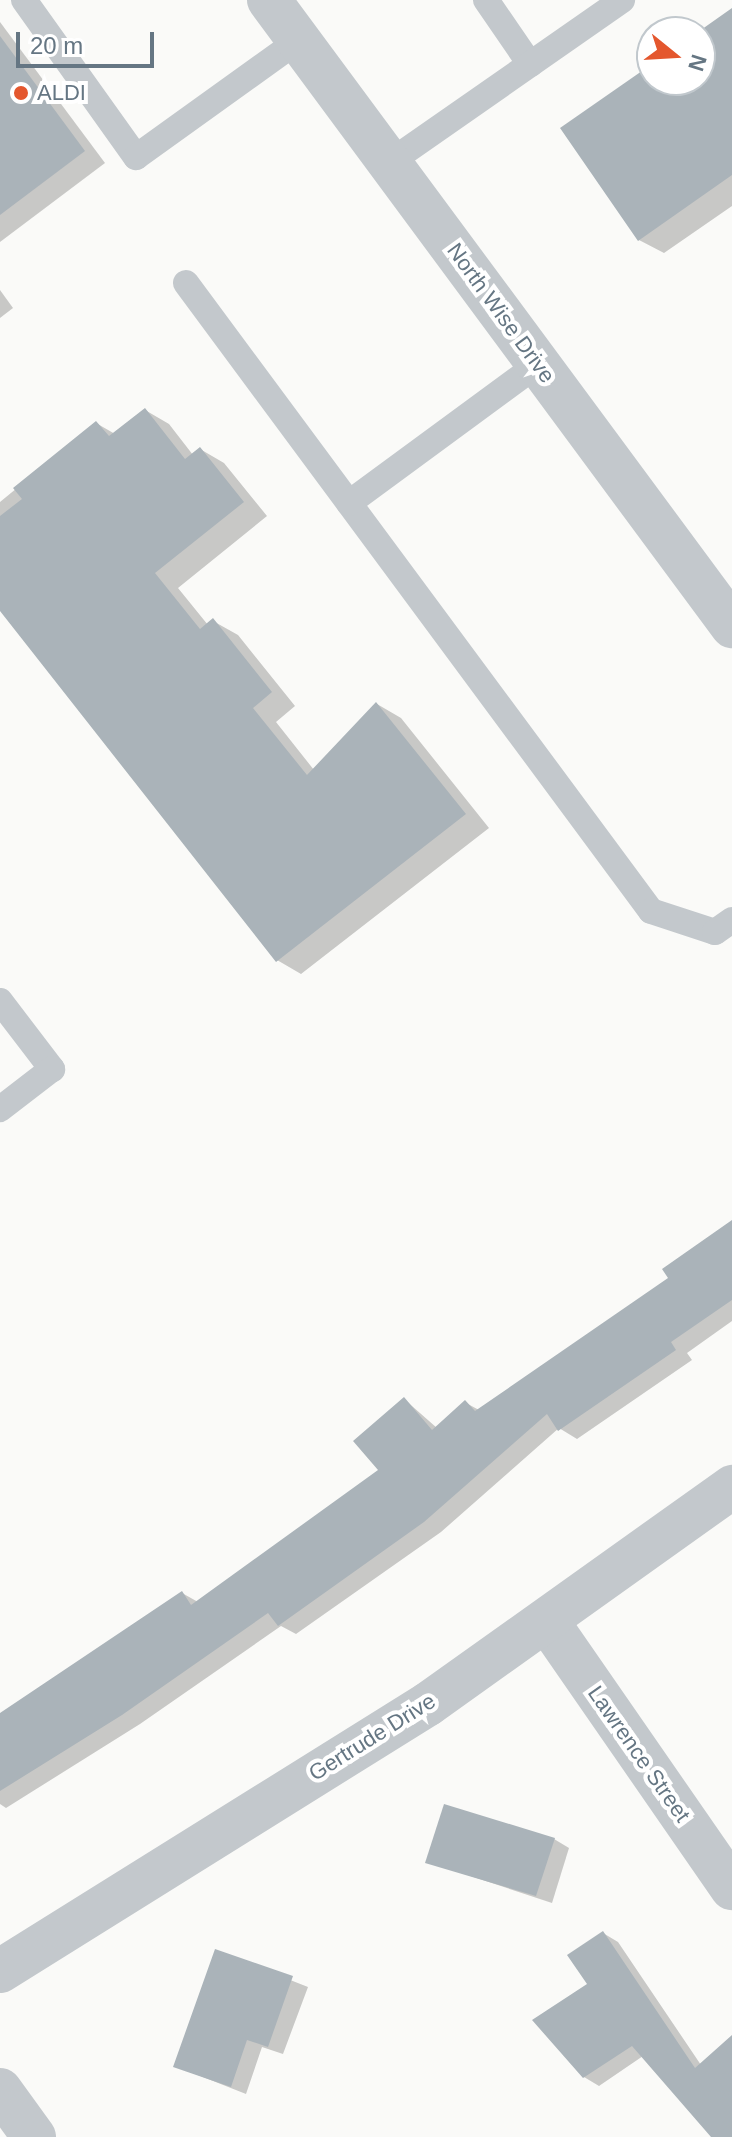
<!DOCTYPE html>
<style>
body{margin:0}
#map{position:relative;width:732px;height:2137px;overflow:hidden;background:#fafaf8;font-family:Arial,sans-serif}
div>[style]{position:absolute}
.shadow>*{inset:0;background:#0003}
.building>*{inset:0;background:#aab3b9}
.service>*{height:26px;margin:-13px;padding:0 13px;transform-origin:13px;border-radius:13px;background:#c3c8cc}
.minor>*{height:44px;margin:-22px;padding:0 22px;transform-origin:22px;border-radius:22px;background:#c3c8cc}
.tertiary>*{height:44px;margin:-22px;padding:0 22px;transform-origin:22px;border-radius:22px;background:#c3c8cc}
.dots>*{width:22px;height:22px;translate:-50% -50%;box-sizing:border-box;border:4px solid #fff;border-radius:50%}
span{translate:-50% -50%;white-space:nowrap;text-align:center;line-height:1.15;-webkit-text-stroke:8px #fff;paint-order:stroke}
.poi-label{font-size:22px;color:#657683}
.left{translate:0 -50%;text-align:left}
.street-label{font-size:22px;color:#657683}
.north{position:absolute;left:636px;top:16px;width:80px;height:80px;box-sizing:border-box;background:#fff;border:2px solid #c1c8cd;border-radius:50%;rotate:108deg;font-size:22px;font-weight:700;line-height:32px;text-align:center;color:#657683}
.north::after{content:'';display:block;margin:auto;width:28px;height:36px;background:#e4572e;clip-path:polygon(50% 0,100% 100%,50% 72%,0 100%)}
.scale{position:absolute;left:16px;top:32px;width:138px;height:36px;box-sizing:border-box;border:4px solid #657683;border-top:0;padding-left:10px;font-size:24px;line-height:28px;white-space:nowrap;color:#657683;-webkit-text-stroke:6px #fff;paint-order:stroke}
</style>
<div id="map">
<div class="shadow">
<div style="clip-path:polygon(732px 10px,732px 206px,664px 253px,639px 240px,652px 66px,652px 80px,700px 80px)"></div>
<div style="clip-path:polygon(0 22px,105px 163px,0 242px)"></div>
<div style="clip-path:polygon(0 290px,13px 308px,0 318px)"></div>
<div style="clip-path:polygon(145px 410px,169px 424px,193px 455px,200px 449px,224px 463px,267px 516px,178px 588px,208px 625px,213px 621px,238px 635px,295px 706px,276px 722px,314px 770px,377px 704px,401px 718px,489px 828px,301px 974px,277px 960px,0 608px,0 502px,96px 423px,115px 434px)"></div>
<div style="clip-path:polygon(732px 1223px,732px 1321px,687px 1353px,692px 1360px,577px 1439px,559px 1428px,441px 1532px,296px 1634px,281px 1626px,140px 1724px,6px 1808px,0 1804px,0 1714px,182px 1593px,198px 1602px,381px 1470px,404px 1399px,437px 1428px,466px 1403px,479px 1410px,671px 1279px)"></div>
<div style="clip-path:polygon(554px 1839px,569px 1848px,552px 1903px,428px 1862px)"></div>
<div style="clip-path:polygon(603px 1933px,618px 1942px,701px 2065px,732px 2060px,732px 2137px,713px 2137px,643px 2056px,599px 2086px,584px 2077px,590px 1984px)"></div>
<div style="clip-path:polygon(216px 1951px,308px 1987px,283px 2054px,262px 2047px,246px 2094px,175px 2066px)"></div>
</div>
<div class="building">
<div style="clip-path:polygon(732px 8px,732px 175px,638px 241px,560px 128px,652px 64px,652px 80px,700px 80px,698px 32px)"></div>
<div style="clip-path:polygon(0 36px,85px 151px,0 215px)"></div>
<div style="clip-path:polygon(145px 408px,185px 459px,200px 447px,244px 502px,155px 573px,200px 629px,213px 618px,272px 692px,253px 708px,307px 775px,376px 702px,466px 814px,276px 962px,0 611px,0 516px,22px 499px,13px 488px,96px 421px,109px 436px)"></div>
<div style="clip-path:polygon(732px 1220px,732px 1300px,671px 1342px,676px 1350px,558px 1431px,547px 1414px,424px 1522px,278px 1626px,268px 1613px,122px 1715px,0 1791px,0 1713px,182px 1591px,191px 1605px,378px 1470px,353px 1441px,404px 1397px,432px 1430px,465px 1400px,475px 1411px,668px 1278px,662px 1269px)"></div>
<div style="clip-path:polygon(444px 1804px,555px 1838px,536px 1896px,425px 1863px)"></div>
<div style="clip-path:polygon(603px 1931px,695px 2068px,732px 2035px,732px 2137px,711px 2137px,632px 2046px,583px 2078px,532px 2020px,587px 1984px,567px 1955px)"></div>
<div style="clip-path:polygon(215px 1949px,293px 1976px,268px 2047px,247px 2040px,231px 2087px,173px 2067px)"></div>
</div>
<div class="service">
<div style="left:24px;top:0;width:193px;rotate:54.5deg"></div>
<div style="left:136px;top:157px;width:201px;rotate:-35.7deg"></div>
<div style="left:486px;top:0;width:78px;rotate:55.5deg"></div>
<div style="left:390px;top:162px;width:283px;rotate:-34.9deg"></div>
<div style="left:186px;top:283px;width:781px;rotate:53.48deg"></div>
<div style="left:651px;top:911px;width:67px;rotate:18.2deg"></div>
<div style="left:715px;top:932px;width:21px;rotate:-35deg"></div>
<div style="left:349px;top:503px;width:235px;rotate:-36.3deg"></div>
<div style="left:0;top:1001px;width:86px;rotate:52.6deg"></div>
<div style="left:52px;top:1069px;width:66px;rotate:142.4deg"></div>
</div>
<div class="minor">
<div style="left:547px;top:1621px;width:325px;rotate:55.3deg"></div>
<div style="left:0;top:1971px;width:504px;rotate:-31.96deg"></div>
<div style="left:428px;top:1704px;width:374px;rotate:-35.5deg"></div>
<div style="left:0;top:2090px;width:58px;rotate:54.1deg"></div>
</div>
<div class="tertiary">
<div style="left:269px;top:0;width:779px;rotate:53.51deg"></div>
</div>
<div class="dots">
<div style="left:21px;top:93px;background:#e4572e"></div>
</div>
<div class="poi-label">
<span class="left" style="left:37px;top:93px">ALDI</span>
</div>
<div class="street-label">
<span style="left:501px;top:313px;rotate:54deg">North Wise Drive</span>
<span style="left:372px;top:1737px;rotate:-32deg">Gertrude Drive</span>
<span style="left:639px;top:1754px;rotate:55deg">Lawrence Street</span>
</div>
<div class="north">N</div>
<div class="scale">20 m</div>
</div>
